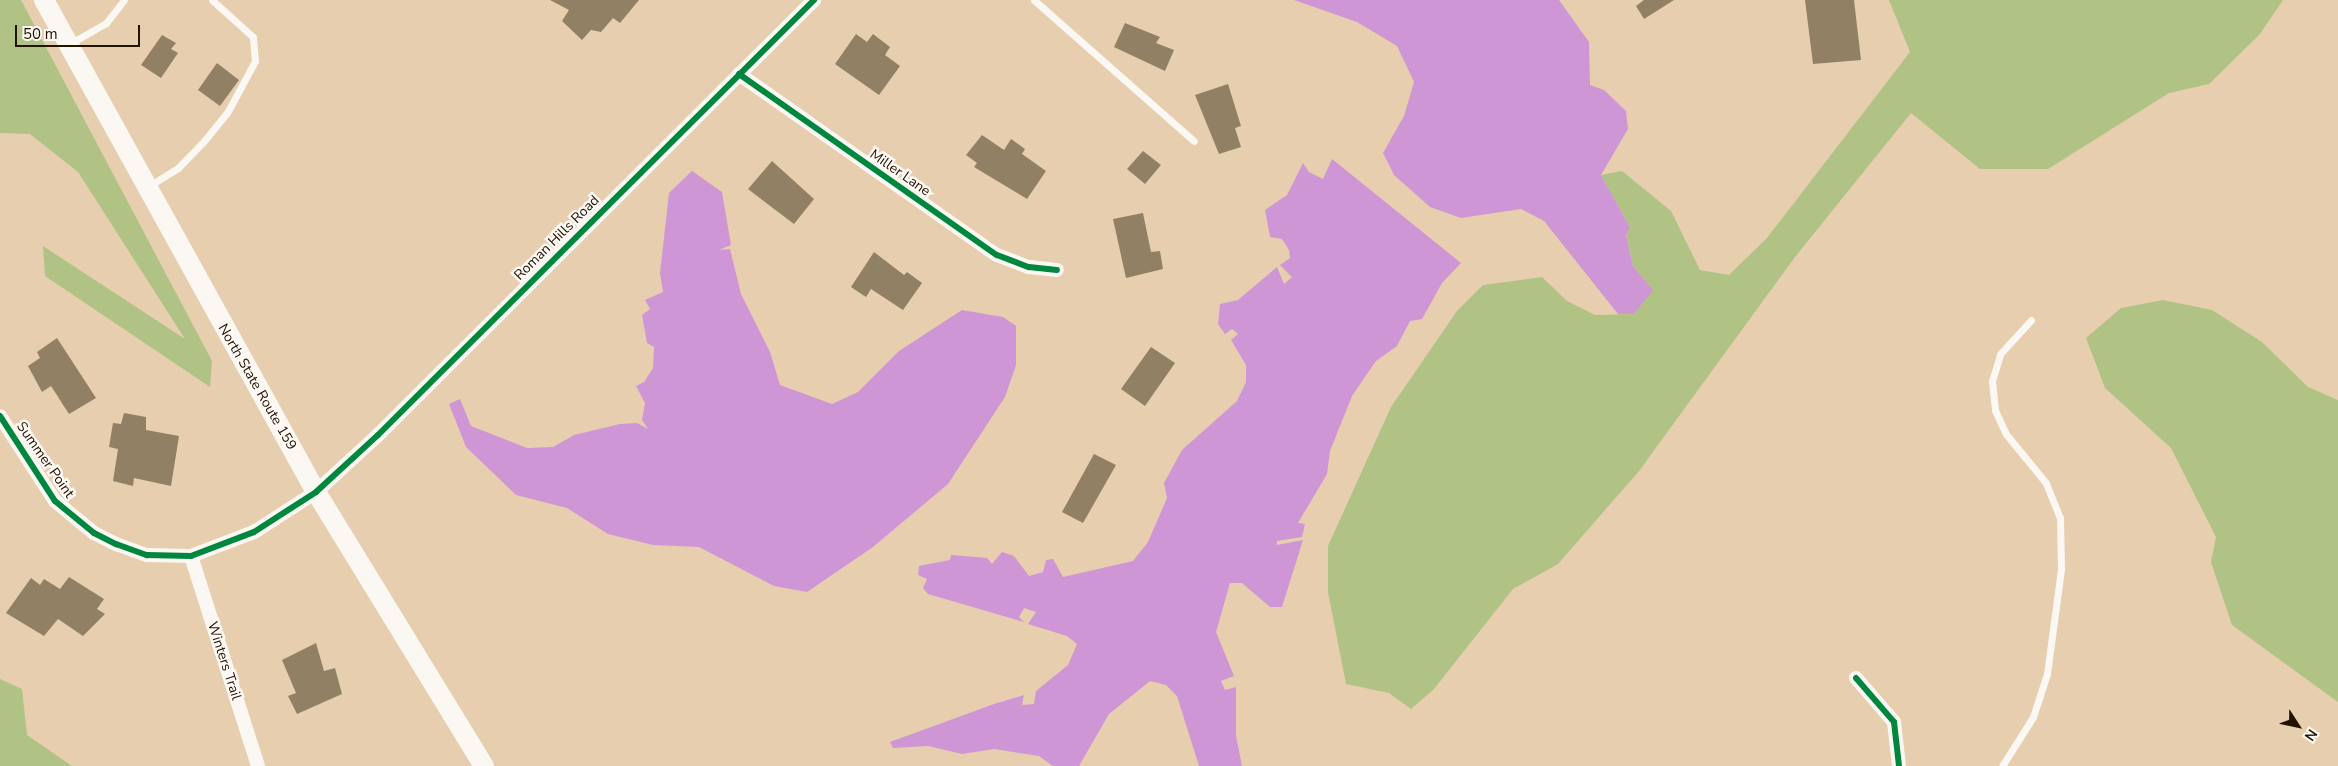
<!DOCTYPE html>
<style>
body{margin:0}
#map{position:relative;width:2338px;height:766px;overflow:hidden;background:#e6ceaf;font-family:"Nunito Sans",sans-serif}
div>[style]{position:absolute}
.green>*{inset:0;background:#b0c384}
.water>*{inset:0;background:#ce96d5}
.building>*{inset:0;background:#928064}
.service>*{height:7px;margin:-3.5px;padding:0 3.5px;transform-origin:3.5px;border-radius:3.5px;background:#fbf8f3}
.minor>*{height:14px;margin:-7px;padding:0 7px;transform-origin:7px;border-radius:7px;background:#fbf8f3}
.secondary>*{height:20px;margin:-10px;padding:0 10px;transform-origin:10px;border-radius:10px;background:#fbf8f3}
.cycleway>*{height:6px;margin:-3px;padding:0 3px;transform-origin:3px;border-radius:3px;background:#00873e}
span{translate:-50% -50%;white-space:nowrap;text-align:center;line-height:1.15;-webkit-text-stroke:5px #fef9f4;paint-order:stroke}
.street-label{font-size:14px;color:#221300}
.north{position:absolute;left:2273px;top:701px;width:50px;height:50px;-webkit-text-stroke:4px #fef9f4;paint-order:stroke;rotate:125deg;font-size:14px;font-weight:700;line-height:20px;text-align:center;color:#221300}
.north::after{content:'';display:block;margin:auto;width:18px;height:22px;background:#221300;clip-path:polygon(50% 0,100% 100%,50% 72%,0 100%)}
.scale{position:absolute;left:15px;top:25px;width:125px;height:22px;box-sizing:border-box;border:2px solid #221300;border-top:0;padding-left:6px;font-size:15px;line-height:18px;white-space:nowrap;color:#221300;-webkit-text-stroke:4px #fef9f4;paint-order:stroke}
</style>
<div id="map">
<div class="green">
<div style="clip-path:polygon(0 0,21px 0,212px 361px,210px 387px,45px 276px,43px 246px,185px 339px,78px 172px,30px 134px,0 133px)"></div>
<div style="clip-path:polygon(1889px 0,2283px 0,2260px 34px,2209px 84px,2169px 93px,2048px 169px,1980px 169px,1911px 113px,1795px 257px,1639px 471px,1558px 564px,1513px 589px,1434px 689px,1411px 709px,1389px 693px,1346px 684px,1328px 592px,1328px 546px,1391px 407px,1457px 311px,1483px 285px,1542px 277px,1567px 301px,1595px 315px,1634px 314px,1652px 289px,1633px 266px,1626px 234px,1630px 227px,1601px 175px,1622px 171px,1671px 211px,1700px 270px,1729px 275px,1767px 238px,1910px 52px)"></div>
<div style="clip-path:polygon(2163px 300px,2212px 310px,2262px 342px,2308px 387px,2338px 400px,2338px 702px,2232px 625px,2211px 562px,2216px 537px,2171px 448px,2105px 388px,2086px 338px,2121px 308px)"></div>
<div style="clip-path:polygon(0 679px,22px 689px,27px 735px,72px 766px,0 766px)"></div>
</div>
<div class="water">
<div style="clip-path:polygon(1294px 0,1559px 0,1589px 42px,1590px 85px,1604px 90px,1626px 111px,1628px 129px,1601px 175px,1630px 227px,1626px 235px,1633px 266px,1653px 290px,1634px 314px,1618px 314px,1544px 221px,1521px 209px,1461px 218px,1430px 207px,1394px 175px,1383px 153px,1404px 116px,1414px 82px,1397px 46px,1357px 22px)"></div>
<div style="clip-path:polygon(1332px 159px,1461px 263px,1442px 283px,1422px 319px,1410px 321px,1397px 346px,1376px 361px,1352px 396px,1330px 451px,1327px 474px,1298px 523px,1305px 524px,1302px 537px,1277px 541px,1277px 545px,1303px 540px,1282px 607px,1270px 607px,1242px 583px,1230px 583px,1216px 632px,1234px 676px,1221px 681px,1225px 690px,1236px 687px,1236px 736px,1242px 766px,1199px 766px,1177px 696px,1166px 685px,1150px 681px,1109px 714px,1079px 766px,1053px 766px,1039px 756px,994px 749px,962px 754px,928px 746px,893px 748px,890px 742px,994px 704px,1024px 695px,1022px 705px,1034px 704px,1036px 691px,1068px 665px,1077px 644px,1067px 636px,1028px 624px,1036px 612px,1024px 608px,1019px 617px,1024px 622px,928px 594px,923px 588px,927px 579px,918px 575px,919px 566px,950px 560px,951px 555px,987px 558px,992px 564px,1002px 552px,1014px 556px,1029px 576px,1043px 572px,1046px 560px,1053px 559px,1063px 577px,1133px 561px,1148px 542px,1167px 498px,1164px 483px,1182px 450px,1237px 401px,1246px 382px,1246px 365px,1231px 340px,1238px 334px,1232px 329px,1225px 334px,1218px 324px,1220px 304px,1238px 300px,1277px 267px,1284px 284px,1292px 277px,1280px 265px,1290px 258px,1289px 250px,1282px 239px,1270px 237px,1265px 210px,1287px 195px,1303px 163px,1309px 172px,1323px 179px)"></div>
<div style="clip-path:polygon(692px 171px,722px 192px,731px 245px,719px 250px,730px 249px,741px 294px,770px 352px,780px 385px,832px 404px,858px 392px,899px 351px,962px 310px,1003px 317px,1016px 326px,1016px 365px,1005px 397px,948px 484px,873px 547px,807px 592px,774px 586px,699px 547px,653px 545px,608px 534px,567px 508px,516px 495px,466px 447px,449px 404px,460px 399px,471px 426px,527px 448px,553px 447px,574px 435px,620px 424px,637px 423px,648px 429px,642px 420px,645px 403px,636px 386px,644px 382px,653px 368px,654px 347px,647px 343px,642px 315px,650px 309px,645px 300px,663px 292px,660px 273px,669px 193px)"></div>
</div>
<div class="building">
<div style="clip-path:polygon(550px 0,639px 0,620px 23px,613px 18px,601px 32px,591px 30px,582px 40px,562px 21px,569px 10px)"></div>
<div style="clip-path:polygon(1644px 0,1674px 0,1644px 19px,1636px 6px)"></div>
<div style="clip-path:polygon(1805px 0,1854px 0,1861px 60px,1813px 64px)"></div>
<div style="clip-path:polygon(1125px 23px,1160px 37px,1156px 43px,1174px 50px,1165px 71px,1114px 47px)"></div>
<div style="clip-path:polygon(856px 34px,867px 42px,873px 34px,890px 47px,885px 55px,900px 66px,879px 95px,835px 64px)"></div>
<div style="clip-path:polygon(162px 35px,176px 43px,171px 49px,178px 53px,161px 78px,141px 65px)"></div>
<div style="clip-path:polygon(217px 63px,239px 80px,220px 106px,198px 90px)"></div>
<div style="clip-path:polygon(1228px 84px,1241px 126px,1235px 128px,1241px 147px,1219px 154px,1195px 95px)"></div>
<div style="clip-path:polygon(982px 135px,1004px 150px,1011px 139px,1025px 149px,1022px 154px,1046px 171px,1027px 199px,974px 167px,977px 163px,966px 155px)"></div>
<div style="clip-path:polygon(1143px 151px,1161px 165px,1145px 184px,1127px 169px)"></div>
<div style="clip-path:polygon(772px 161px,814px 199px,794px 224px,748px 189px)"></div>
<div style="clip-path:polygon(1143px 213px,1151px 252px,1160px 251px,1163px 269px,1126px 278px,1113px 219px)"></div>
<div style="clip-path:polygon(874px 252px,904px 275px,907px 272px,922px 283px,903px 310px,871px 289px,866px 297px,851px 287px)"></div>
<div style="clip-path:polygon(57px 338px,96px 398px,69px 414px,51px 386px,42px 392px,28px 366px,40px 358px,37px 352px)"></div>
<div style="clip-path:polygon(1151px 347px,1175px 363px,1145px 406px,1121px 389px)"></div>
<div style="clip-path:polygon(124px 413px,146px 417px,146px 430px,179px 436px,171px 486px,134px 478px,133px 486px,113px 481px,118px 449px,109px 447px,113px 423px,121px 424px)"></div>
<div style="clip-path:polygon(1094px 454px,1116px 465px,1083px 523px,1062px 512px)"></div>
<div style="clip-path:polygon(69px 577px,104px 599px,97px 609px,105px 614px,83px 636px,58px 619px,44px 636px,6px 613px,31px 578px,40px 585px,44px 579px,60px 589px)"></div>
<div style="clip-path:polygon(316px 643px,324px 671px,335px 668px,342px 694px,297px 714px,288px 696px,296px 693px,282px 660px)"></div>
</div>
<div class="service">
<div style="left:1034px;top:0;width:213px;rotate:41.4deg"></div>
<div style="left:71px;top:43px;width:40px;rotate:-29.7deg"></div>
<div style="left:106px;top:23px;width:29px;rotate:-52deg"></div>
<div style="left:149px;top:186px;width:34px;rotate:-32deg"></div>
<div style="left:178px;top:168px;width:37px;rotate:-46deg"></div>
<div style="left:204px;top:141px;width:36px;rotate:-51deg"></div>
<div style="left:227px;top:113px;width:59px;rotate:-61.7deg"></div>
<div style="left:255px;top:61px;width:24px;rotate:-95deg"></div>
<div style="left:253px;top:37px;width:55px;rotate:-137.9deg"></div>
<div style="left:2002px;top:766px;width:58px;rotate:-57.7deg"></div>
<div style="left:2033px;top:717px;width:45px;rotate:-72deg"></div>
<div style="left:2047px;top:674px;width:106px;rotate:-82.4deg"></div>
<div style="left:2061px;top:569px;width:51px;rotate:-91.1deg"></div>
<div style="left:2060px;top:518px;width:38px;rotate:-112deg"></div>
<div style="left:2046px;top:483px;width:63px;rotate:-129.2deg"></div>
<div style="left:2006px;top:434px;width:26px;rotate:-115deg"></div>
<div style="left:1995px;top:410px;width:29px;rotate:-96deg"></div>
<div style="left:1992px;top:381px;width:28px;rotate:-73deg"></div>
<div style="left:2000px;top:354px;width:46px;rotate:-47.6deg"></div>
</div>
<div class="minor">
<div style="left:739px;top:74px;width:315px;rotate:35.1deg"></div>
<div style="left:997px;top:255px;width:34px;rotate:21deg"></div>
<div style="left:1029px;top:267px;width:28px;rotate:6deg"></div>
<div style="left:0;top:416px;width:101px;rotate:57.1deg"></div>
<div style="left:55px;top:501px;width:50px;rotate:39.4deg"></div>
<div style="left:94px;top:533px;width:25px;rotate:27deg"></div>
<div style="left:116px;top:544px;width:33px;rotate:20deg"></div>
<div style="left:147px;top:555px;width:44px;rotate:1.3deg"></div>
<div style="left:191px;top:556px;width:67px;rotate:-20.9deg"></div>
<div style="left:254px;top:532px;width:74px;rotate:-32.8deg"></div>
<div style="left:316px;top:492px;width:84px;rotate:-42.6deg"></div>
<div style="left:378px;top:435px;width:616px;rotate:-44.93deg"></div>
<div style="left:191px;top:556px;width:220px;rotate:72.3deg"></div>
<div style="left:1856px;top:678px;width:58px;rotate:49.2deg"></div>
<div style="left:1894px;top:722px;width:44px;rotate:83.5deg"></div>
</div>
<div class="secondary">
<div style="left:44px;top:0;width:562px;rotate:61.06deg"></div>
<div style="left:316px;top:492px;width:321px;rotate:58.5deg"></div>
</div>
<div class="cycleway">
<div style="left:739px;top:74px;width:315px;rotate:35.1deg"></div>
<div style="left:997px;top:255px;width:34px;rotate:21deg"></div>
<div style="left:1029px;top:267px;width:28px;rotate:6deg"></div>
<div style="left:0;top:416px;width:101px;rotate:57.1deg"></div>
<div style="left:55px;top:501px;width:50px;rotate:39.4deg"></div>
<div style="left:94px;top:533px;width:25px;rotate:27deg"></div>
<div style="left:116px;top:544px;width:33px;rotate:20deg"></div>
<div style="left:147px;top:555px;width:44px;rotate:1.3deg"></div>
<div style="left:191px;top:556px;width:67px;rotate:-20.9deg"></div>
<div style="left:254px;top:532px;width:74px;rotate:-32.8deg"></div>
<div style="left:316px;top:492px;width:84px;rotate:-42.6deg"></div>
<div style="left:378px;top:435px;width:616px;rotate:-44.93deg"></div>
<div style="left:1856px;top:678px;width:58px;rotate:49.2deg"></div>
<div style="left:1894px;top:722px;width:44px;rotate:83.5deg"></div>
</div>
<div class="street-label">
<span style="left:900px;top:173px;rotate:35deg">Miller Lane</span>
<span style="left:557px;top:238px;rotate:-45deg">Roman Hills Road</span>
<span style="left:257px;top:387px;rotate:60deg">North State Route 159</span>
<span style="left:45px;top:460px;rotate:55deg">Summer Point</span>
<span style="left:224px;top:661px;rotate:72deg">Winters Trail</span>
</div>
<div class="north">N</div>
<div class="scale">50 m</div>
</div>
